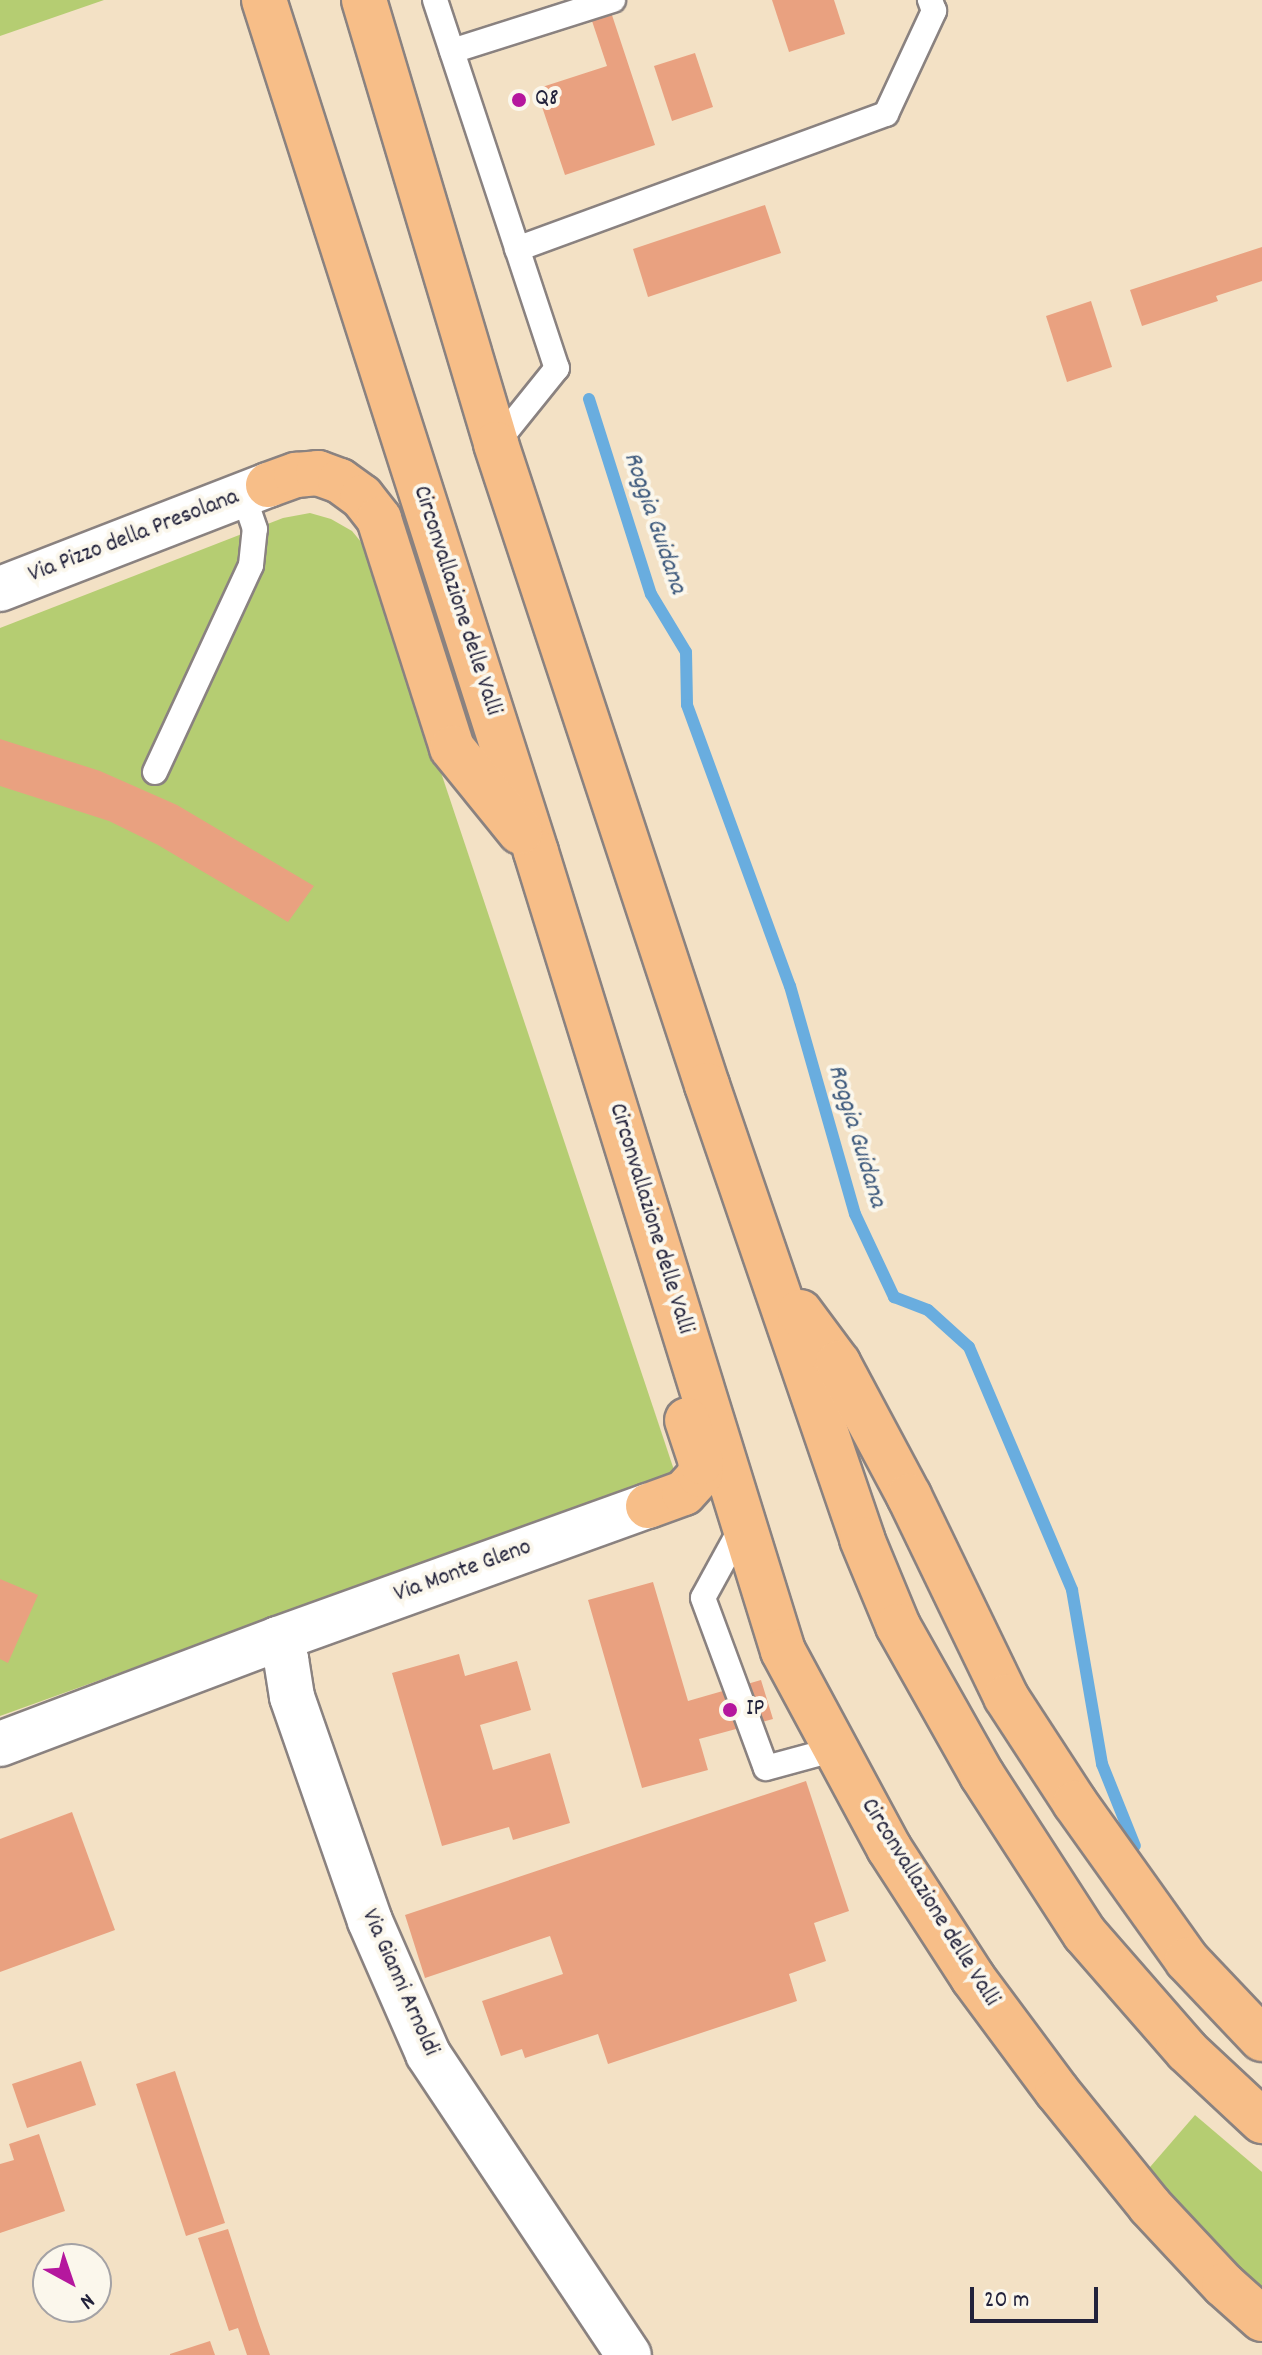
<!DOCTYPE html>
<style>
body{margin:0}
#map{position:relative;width:1262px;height:2355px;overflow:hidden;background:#f3e1c5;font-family:Dekko,sans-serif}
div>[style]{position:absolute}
.green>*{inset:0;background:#b5cd72}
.stream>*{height:12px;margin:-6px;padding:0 6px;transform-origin:6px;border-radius:6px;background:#69addf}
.building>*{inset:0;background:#e9a180}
.roads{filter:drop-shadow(2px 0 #8a8280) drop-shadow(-2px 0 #8a8280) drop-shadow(0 2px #8a8280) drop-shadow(0 -2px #8a8280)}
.service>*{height:24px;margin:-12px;padding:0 12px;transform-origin:12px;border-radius:12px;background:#fff}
.minor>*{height:44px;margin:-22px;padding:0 22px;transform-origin:22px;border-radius:22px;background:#fff}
.trunk>*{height:44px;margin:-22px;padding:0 22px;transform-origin:22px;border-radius:22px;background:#f7be88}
.dots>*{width:22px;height:22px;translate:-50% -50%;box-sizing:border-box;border:4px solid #fbf7ec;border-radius:50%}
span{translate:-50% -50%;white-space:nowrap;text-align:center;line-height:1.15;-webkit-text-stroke:8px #fbf7ec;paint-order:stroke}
.poi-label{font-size:24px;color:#22223b}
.left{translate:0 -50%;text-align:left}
.street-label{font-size:24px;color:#22223b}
.water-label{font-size:26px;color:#3e5a7d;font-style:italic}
.north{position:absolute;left:32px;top:2243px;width:80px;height:80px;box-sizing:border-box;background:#fbf7ec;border:2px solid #a4a2a5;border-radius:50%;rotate:140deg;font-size:22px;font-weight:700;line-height:32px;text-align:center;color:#22223b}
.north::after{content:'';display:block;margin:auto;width:28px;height:36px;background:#b5179e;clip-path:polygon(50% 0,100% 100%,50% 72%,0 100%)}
.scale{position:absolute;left:970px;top:2287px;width:128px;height:36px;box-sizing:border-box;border:4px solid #22223b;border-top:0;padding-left:10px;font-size:24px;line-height:28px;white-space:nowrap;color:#22223b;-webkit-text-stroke:6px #fbf7ec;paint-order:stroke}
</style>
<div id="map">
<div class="green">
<div style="clip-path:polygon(0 0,104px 0,0 36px)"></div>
<div style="clip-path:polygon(310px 513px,331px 519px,352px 531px,366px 548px,675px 1473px,0 1716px,0 628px,283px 518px)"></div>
<div style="clip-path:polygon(1195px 2115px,1262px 2172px,1262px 2289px,1144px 2174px)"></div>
</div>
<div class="stream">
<div style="left:589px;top:399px;width:205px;rotate:72.4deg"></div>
<div style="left:651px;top:594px;width:68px;rotate:58.9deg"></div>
<div style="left:686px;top:652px;width:53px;rotate:88.9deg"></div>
<div style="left:687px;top:705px;width:299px;rotate:69.9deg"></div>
<div style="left:790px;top:986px;width:237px;rotate:74.1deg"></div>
<div style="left:855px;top:1214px;width:92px;rotate:64.8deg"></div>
<div style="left:894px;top:1297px;width:36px;rotate:21deg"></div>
<div style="left:928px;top:1310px;width:55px;rotate:42.1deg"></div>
<div style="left:969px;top:1347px;width:264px;rotate:67deg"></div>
<div style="left:1072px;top:1590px;width:177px;rotate:80.2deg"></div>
<div style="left:1102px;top:1764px;width:88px;rotate:68.1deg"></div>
</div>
<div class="building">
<div style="clip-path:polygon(585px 0,607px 0,655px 145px,565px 175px,536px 89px,607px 66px)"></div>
<div style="clip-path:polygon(772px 0,834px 0,845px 34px,789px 52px)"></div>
<div style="clip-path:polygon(695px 53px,713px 107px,672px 121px,654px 66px)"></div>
<div style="clip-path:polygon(765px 205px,781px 253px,648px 297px,633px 249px)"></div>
<div style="clip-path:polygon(1262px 247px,1262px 281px,1216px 296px,1218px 301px,1142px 326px,1130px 290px)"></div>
<div style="clip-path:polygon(1091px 301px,1112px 367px,1067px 382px,1046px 316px)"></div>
<div style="clip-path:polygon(0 739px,100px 771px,177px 805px,314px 886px,288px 922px,158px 845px,109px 821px,0 786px)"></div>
<div style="clip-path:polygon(0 1579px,38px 1595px,8px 1663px,0 1659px)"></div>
<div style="clip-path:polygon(653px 1582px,688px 1701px,761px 1680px,773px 1719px,699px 1739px,708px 1770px,642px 1788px,588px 1600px)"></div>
<div style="clip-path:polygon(459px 1654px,465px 1676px,517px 1661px,531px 1710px,480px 1725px,493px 1770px,550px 1753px,570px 1823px,513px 1840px,509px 1827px,442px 1846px,392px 1673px)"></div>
<div style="clip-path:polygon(806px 1781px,849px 1911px,814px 1923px,826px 1961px,789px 1974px,797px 2001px,608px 2064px,598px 2034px,525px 2058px,522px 2049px,501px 2056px,482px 2001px,563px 1974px,550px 1936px,425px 1978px,405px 1915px)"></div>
<div style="clip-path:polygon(72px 1812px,115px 1930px,0 1972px,0 1839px)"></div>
<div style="clip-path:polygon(81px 2061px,96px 2105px,27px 2128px,12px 2084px)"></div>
<div style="clip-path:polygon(175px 2071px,225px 2223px,186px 2236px,136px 2084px)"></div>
<div style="clip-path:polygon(39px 2134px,65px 2211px,0 2233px,0 2164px,14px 2160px,9px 2144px)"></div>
<div style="clip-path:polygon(228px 2229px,258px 2321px,270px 2355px,247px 2355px,238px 2328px,229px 2331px,198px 2238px)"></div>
<div style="clip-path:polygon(210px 2341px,215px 2355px,170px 2355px,170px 2354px)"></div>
</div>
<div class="roads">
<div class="service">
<div style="left:435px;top:0;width:388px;rotate:71.7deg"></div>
<div style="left:557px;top:368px;width:97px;rotate:128.8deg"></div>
<div style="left:452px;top:51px;width:169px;rotate:-17.6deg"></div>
<div style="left:517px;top:249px;width:393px;rotate:-20.1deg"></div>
<div style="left:886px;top:114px;width:114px;rotate:-65deg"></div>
<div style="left:934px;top:11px;width:12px;rotate:-110deg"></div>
<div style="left:155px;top:772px;width:228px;rotate:-65.1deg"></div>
<div style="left:251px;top:565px;width:36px;rotate:-84deg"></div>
<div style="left:255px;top:529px;width:36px;rotate:-109deg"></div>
<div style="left:744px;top:1523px;width:85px;rotate:118.7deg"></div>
<div style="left:703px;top:1598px;width:181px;rotate:69.7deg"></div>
<div style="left:766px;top:1768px;width:73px;rotate:-15.2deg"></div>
</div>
<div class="minor">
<div style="left:0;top:589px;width:287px;rotate:-21.2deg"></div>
<div style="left:278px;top:1639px;width:22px;rotate:68deg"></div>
<div style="left:286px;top:1659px;width:38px;rotate:81deg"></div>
<div style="left:292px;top:1697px;width:237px;rotate:70.8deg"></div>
<div style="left:370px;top:1921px;width:145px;rotate:66.4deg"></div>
<div style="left:428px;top:2054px;width:362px;rotate:56.3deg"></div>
<div style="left:0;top:1744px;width:297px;rotate:-20.7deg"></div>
<div style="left:278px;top:1639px;width:393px;rotate:-19.8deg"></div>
</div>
<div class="trunk">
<div style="left:264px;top:0;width:894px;rotate:72.29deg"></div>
<div style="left:536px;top:852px;width:836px;rotate:72.82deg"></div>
<div style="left:783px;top:1651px;width:224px;rotate:61.7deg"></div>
<div style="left:889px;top:1848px;width:155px;rotate:57.1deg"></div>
<div style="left:973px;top:1978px;width:141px;rotate:53.4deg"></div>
<div style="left:1057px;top:2091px;width:148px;rotate:51deg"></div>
<div style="left:1150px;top:2206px;width:108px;rotate:46.9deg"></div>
<div style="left:1224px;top:2285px;width:51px;rotate:41.8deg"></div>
<div style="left:364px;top:0;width:463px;rotate:73.4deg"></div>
<div style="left:496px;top:444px;width:675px;rotate:71.78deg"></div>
<div style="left:707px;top:1085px;width:480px;rotate:71.1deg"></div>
<div style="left:862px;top:1539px;width:94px;rotate:67.5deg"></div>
<div style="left:898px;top:1626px;width:171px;rotate:60.6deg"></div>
<div style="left:982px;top:1775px;width:189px;rotate:57.1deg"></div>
<div style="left:1085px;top:1934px;width:155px;rotate:48.9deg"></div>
<div style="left:1187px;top:2051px;width:103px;rotate:43deg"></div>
<div style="left:268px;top:485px;width:30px;rotate:-20deg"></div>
<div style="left:296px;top:475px;width:22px;rotate:-5deg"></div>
<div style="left:318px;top:473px;width:23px;rotate:20deg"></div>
<div style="left:340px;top:481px;width:27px;rotate:36deg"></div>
<div style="left:362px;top:497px;width:28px;rotate:52deg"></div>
<div style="left:379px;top:519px;width:240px;rotate:72.3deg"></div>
<div style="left:452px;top:748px;width:108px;rotate:51deg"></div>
<div style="left:800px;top:1312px;width:64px;rotate:53.3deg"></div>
<div style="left:838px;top:1363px;width:151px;rotate:61.9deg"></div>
<div style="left:909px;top:1496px;width:223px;rotate:64.2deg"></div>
<div style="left:1006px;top:1697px;width:126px;rotate:56.9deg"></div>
<div style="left:1075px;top:1803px;width:193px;rotate:54.5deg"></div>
<div style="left:1187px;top:1960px;width:109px;rotate:46.5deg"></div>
<div style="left:648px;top:1506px;width:38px;rotate:-20deg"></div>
<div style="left:684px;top:1493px;width:24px;rotate:-48deg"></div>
<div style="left:700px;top:1475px;width:13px;rotate:-86deg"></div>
<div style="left:701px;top:1462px;width:44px;rotate:-108.4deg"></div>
</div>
</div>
<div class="dots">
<div style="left:519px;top:100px;background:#b5179e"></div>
<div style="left:730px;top:1710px;background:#b5179e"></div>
</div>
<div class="poi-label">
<span class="left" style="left:535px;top:100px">Q8</span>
<span class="left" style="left:746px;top:1710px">IP</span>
</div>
<div class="street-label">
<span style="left:134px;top:537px;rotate:-21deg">Via Pizzo della Presolana</span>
<span style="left:456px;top:601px;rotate:72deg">Circonvallazione delle Valli</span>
<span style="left:650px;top:1219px;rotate:73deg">Circonvallazione delle Valli</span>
<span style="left:463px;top:1572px;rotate:-20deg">Via Monte Gleno</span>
<span style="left:929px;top:1903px;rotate:58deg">Circonvallazione delle Valli</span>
<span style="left:399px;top:1983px;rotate:66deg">Via Gianni Arnoldi</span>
</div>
<div class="water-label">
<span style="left:654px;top:523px;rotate:71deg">Roggia Guidana</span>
<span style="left:856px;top:1136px;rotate:73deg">Roggia Guidana</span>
</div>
<div class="north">N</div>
<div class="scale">20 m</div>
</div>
